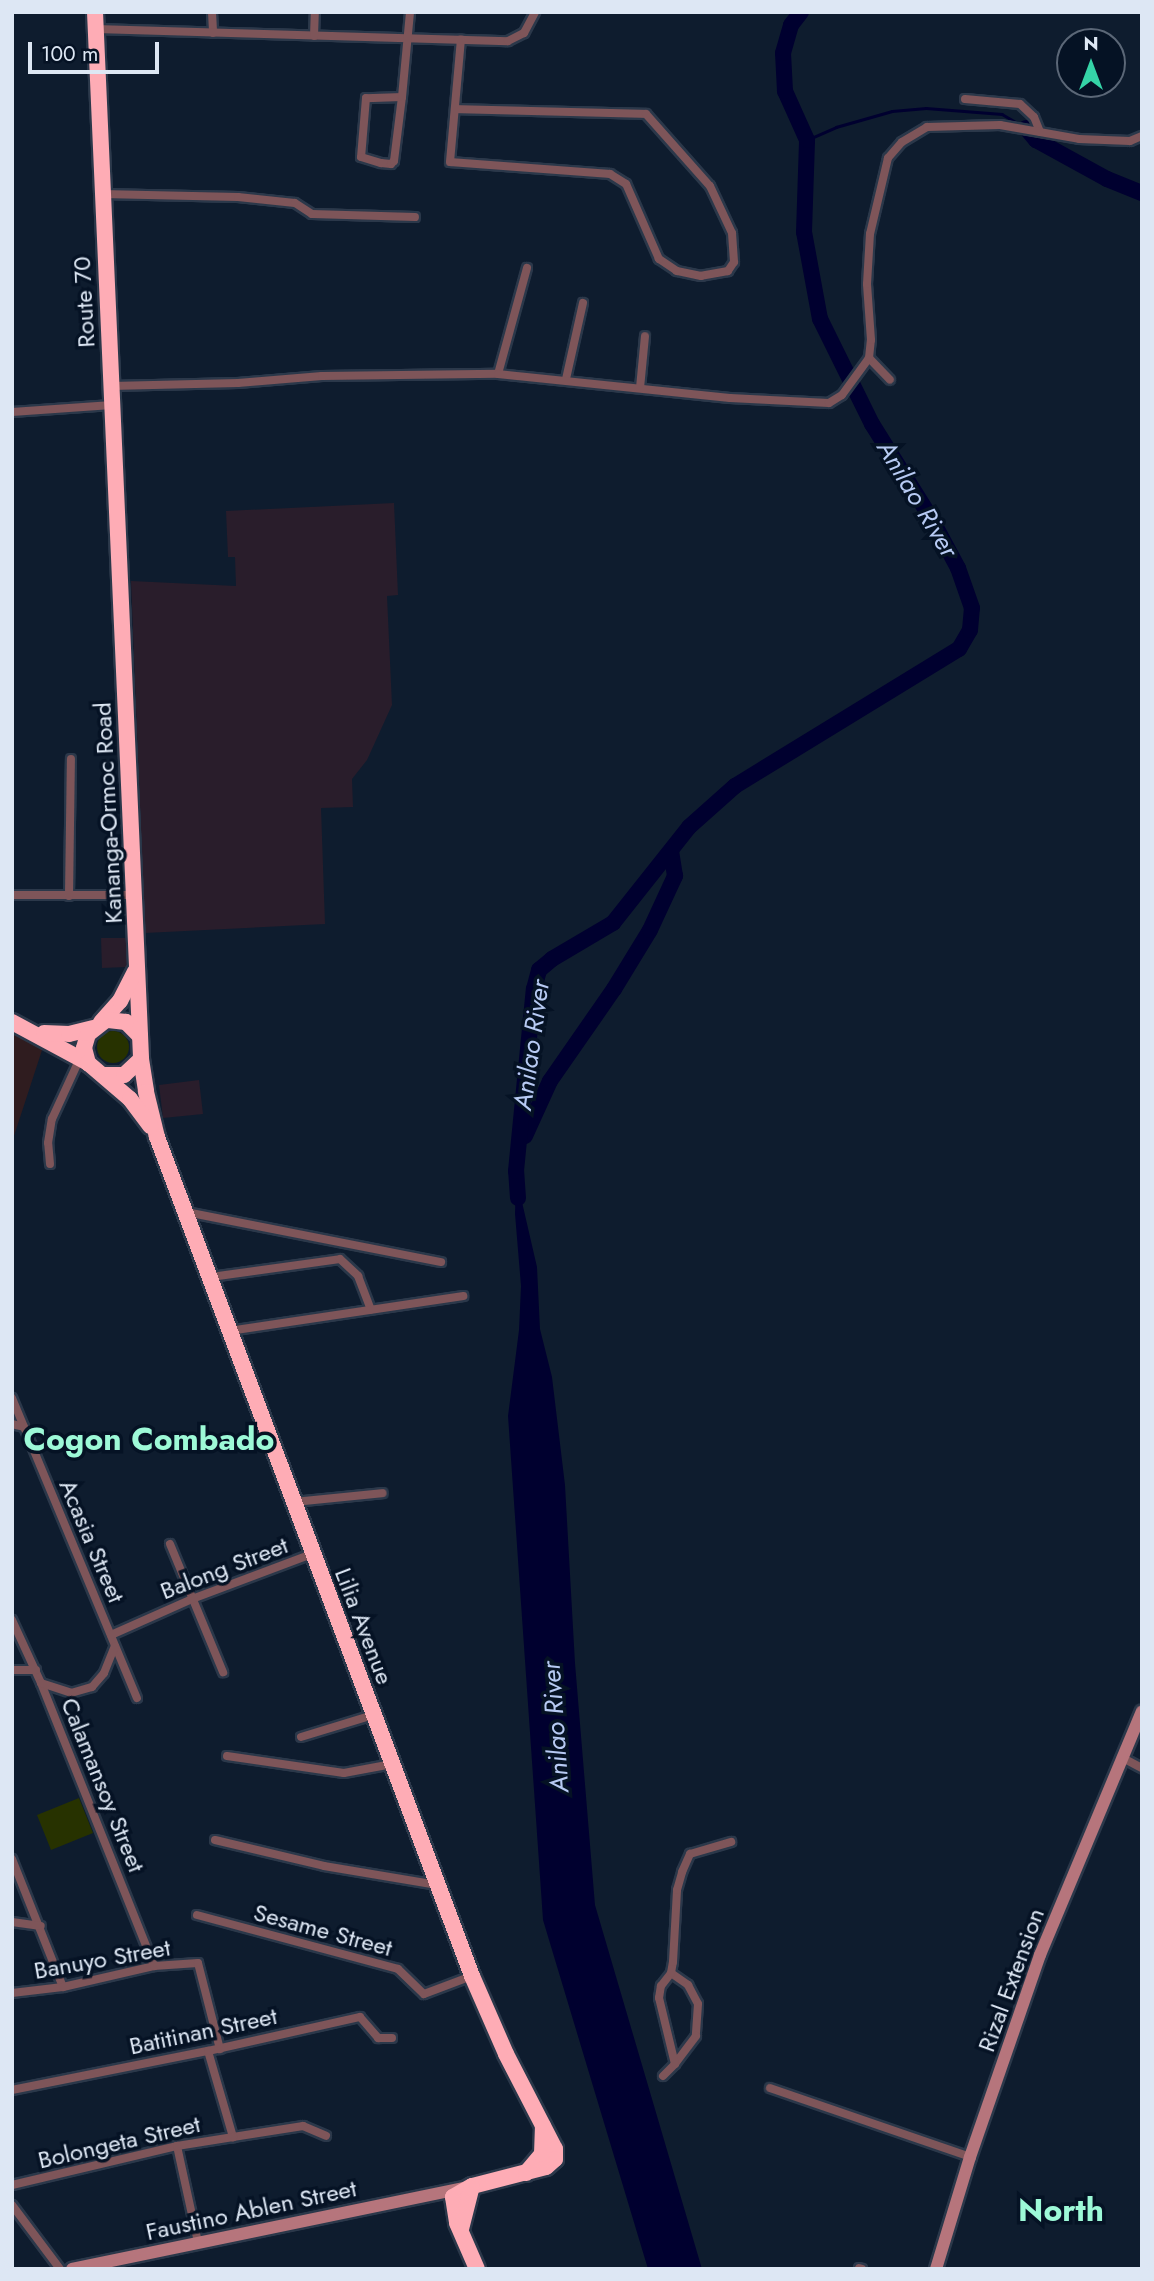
<!DOCTYPE html>
<style>
body{margin:0}
#map{position:relative;width:1154px;height:2281px;overflow:hidden;background:#0e1c2e;font-family:Jost,sans-serif}
div>[style]{position:absolute}
.commercial>*{inset:0;background:#291d2b}
.medical>*{inset:0;background:#2f1c1f}
.green>*{inset:0;background:#273200}
.round{border-radius:50%}
.water>*{inset:0;background:#00002f}
.stream>*{height:2.5px;margin:-1.25px;padding:0 1.25px;transform-origin:1.25px;border-radius:1.25px;background:#00002f}
.river>*{height:16px;margin:-8px;padding:0 8px;transform-origin:8px;border-radius:8px;background:#00002f}
.roads{filter:drop-shadow(2px 0 #2b384a) drop-shadow(-2px 0 #2b384a) drop-shadow(0 2px #2b384a) drop-shadow(0 -2px #2b384a)}
.street>*{height:8px;margin:-4px;padding:0 4px;transform-origin:4px;border-radius:4px;background:#7e5559}
.secondary>*{height:12px;margin:-6px;padding:0 6px;transform-origin:6px;border-radius:6px;background:#b6757c}
.highway>*{height:16px;margin:-8px;padding:0 8px;transform-origin:8px;border-radius:8px;background:#feacb5}
span{translate:-50% -50%;white-space:nowrap;text-align:center;line-height:1.15;-webkit-text-stroke:7px #051224;paint-order:stroke}
.street-label{font-size:24px;color:#dde7f4}
.water-label{font-size:26px;color:#b7caf3;font-style:italic}
.district-label{font-size:32px;color:#9df9d7;font-weight:700}
.frame{position:absolute;inset:0;border:14px solid #dde7f4;pointer-events:none}
.north{position:absolute;left:1056px;top:28px;width:70px;height:70px;box-sizing:border-box;background:#051224;border:2px solid #5b6777;border-radius:50%;rotate:0deg;font-size:19px;font-weight:700;line-height:28px;text-align:center;color:#dde7f4}
.north::after{content:'';display:block;margin:auto;width:24px;height:32px;background:#35d4a7;clip-path:polygon(50% 0,100% 100%,50% 72%,0 100%)}
.scale{position:absolute;left:28px;top:42px;width:131px;height:32px;box-sizing:border-box;border:4px solid #dde7f4;border-top:0;padding-left:9px;font-size:21px;line-height:24px;white-space:nowrap;color:#dde7f4;-webkit-text-stroke:5px #051224;paint-order:stroke}
</style>
<div id="map">
<div class="commercial">
<div style="clip-path:polygon(394px 503px,398px 595px,387px 596px,392px 705px,367px 760px,352px 779px,353px 807px,321px 808px,325px 924px,145px 933px,131px 581px,236px 586px,235px 557px,228px 557px,226px 511px)"></div>
<div style="clip-path:polygon(101px 938px,126px 938px,127px 967px,102px 968px)"></div>
<div style="clip-path:polygon(199px 1080px,203px 1114px,163px 1118px,159px 1085px)"></div>
</div>
<div class="medical">
<div style="clip-path:polygon(12px 1031px,45px 1041px,12px 1142px)"></div>
</div>
<div class="green">
<div class="round" style="left:97px;top:1031px;width:32px;height:32px"></div>
<div style="clip-path:polygon(79px 1798px,93px 1833px,51px 1850px,37px 1815px)"></div>
</div>
<div class="water">
<div style="clip-path:polygon(516px 1176px,537px 1267px,540px 1329px,552px 1377px,565px 1485px,575px 1663px,595px 1905px,702px 2269px,648px 2269px,543px 1920px,508px 1416px,519px 1330px,521px 1286px,515px 1214px)"></div>
</div>
<div class="stream">
<div style="left:807px;top:140px;width:32px;rotate:-24deg"></div>
<div style="left:836px;top:127px;width:58px;rotate:-15.9deg"></div>
<div style="left:892px;top:111px;width:34px;rotate:-5deg"></div>
<div style="left:926px;top:108px;width:76px;rotate:4.5deg"></div>
<div style="left:1002px;top:114px;width:24px;rotate:30deg"></div>
</div>
<div class="river">
<div style="left:1026px;top:128px;width:16px;rotate:50deg"></div>
<div style="left:1036px;top:140px;width:81px;rotate:28.8deg"></div>
<div style="left:1107px;top:179px;width:38px;rotate:22deg"></div>
<div style="left:525px;top:1136px;width:60px;rotate:-65.6deg"></div>
<div style="left:550px;top:1081px;width:112px;rotate:-55.2deg"></div>
<div style="left:614px;top:989px;width:69px;rotate:-58.6deg"></div>
<div style="left:650px;top:930px;width:60px;rotate:-65.2deg"></div>
<div style="left:675px;top:876px;width:24px;rotate:-99deg"></div>
<div style="left:518px;top:1198px;width:27px;rotate:-94deg"></div>
<div style="left:516px;top:1171px;width:183px;rotate:-84.4deg"></div>
<div style="left:534px;top:989px;width:20px;rotate:-75deg"></div>
<div style="left:539px;top:970px;width:17px;rotate:-40deg"></div>
<div style="left:552px;top:959px;width:71px;rotate:-30.5deg"></div>
<div style="left:613px;top:923px;width:122px;rotate:-51.6deg"></div>
<div style="left:689px;top:827px;width:62px;rotate:-41.7deg"></div>
<div style="left:735px;top:786px;width:263px;rotate:-31.5deg"></div>
<div style="left:959px;top:649px;width:22px;rotate:-60deg"></div>
<div style="left:970px;top:630px;width:22px;rotate:-85deg"></div>
<div style="left:972px;top:608px;width:42px;rotate:-109.3deg"></div>
<div style="left:958px;top:568px;width:57px;rotate:-118.4deg"></div>
<div style="left:931px;top:518px;width:111px;rotate:-122.1deg"></div>
<div style="left:872px;top:424px;width:117px;rotate:-116.3deg"></div>
<div style="left:820px;top:319px;width:88px;rotate:-100.4deg"></div>
<div style="left:804px;top:232px;width:92px;rotate:-88.1deg"></div>
<div style="left:807px;top:140px;width:54px;rotate:-114.2deg"></div>
<div style="left:785px;top:91px;width:38px;rotate:-93deg"></div>
<div style="left:783px;top:53px;width:29px;rotate:-74deg"></div>
<div style="left:791px;top:25px;width:16px;rotate:-52deg"></div>
</div>
<div class="roads">
<div class="street">
<div style="left:212px;top:12px;width:21px;rotate:87deg"></div>
<div style="left:96px;top:29px;width:412px;rotate:1.7deg"></div>
<div style="left:508px;top:41px;width:18px;rotate:-27deg"></div>
<div style="left:524px;top:33px;width:24px;rotate:-62deg"></div>
<div style="left:314px;top:36px;width:24px;rotate:-88deg"></div>
<div style="left:402px;top:97px;width:36px;rotate:178deg"></div>
<div style="left:366px;top:98px;width:59px;rotate:94.8deg"></div>
<div style="left:361px;top:157px;width:21px;rotate:17deg"></div>
<div style="left:381px;top:163px;width:10px;rotate:6deg"></div>
<div style="left:391px;top:164px;width:4px;rotate:-45deg"></div>
<div style="left:394px;top:161px;width:64px;rotate:-82.9deg"></div>
<div style="left:402px;top:97px;width:85px;rotate:-84.6deg"></div>
<div style="left:965px;top:99px;width:55px;rotate:5.2deg"></div>
<div style="left:1020px;top:104px;width:19px;rotate:43deg"></div>
<div style="left:1034px;top:117px;width:16px;rotate:68deg"></div>
<div style="left:456px;top:109px;width:190px;rotate:1.5deg"></div>
<div style="left:646px;top:114px;width:96px;rotate:48.4deg"></div>
<div style="left:710px;top:186px;width:52px;rotate:64.9deg"></div>
<div style="left:732px;top:233px;width:29px;rotate:86deg"></div>
<div style="left:734px;top:262px;width:11px;rotate:124deg"></div>
<div style="left:728px;top:271px;width:27px;rotate:170deg"></div>
<div style="left:701px;top:276px;width:25px;rotate:-168deg"></div>
<div style="left:677px;top:271px;width:22px;rotate:-146deg"></div>
<div style="left:659px;top:259px;width:82px;rotate:-113.7deg"></div>
<div style="left:626px;top:184px;width:19px;rotate:-148deg"></div>
<div style="left:610px;top:174px;width:160px;rotate:-175.7deg"></div>
<div style="left:450px;top:162px;width:123px;rotate:-84.9deg"></div>
<div style="left:102px;top:194px;width:136px;rotate:1.3deg"></div>
<div style="left:238px;top:197px;width:57px;rotate:6deg"></div>
<div style="left:295px;top:203px;width:20px;rotate:33deg"></div>
<div style="left:312px;top:214px;width:103px;rotate:1.7deg"></div>
<div style="left:869px;top:358px;width:30px;rotate:46deg"></div>
<div style="left:498px;top:374px;width:110px;rotate:-74.7deg"></div>
<div style="left:566px;top:379px;width:78px;rotate:-77.4deg"></div>
<div style="left:111px;top:386px;width:127px;rotate:-1.4deg"></div>
<div style="left:238px;top:383px;width:84px;rotate:-4.8deg"></div>
<div style="left:322px;top:376px;width:176px;rotate:-0.7deg"></div>
<div style="left:498px;top:374px;width:233px;rotate:5.9deg"></div>
<div style="left:730px;top:398px;width:99px;rotate:2.9deg"></div>
<div style="left:829px;top:403px;width:15px;rotate:-32deg"></div>
<div style="left:842px;top:395px;width:46px;rotate:-53.9deg"></div>
<div style="left:869px;top:358px;width:18px;rotate:-84deg"></div>
<div style="left:871px;top:340px;width:56px;rotate:-94.1deg"></div>
<div style="left:867px;top:284px;width:50px;rotate:-86.6deg"></div>
<div style="left:870px;top:234px;width:78px;rotate:-76.7deg"></div>
<div style="left:888px;top:158px;width:21px;rotate:-49deg"></div>
<div style="left:902px;top:142px;width:29px;rotate:-31deg"></div>
<div style="left:927px;top:127px;width:73px;rotate:-1.6deg"></div>
<div style="left:1000px;top:125px;width:80px;rotate:10deg"></div>
<div style="left:1079px;top:139px;width:51px;rotate:2.2deg"></div>
<div style="left:1130px;top:141px;width:13px;rotate:-23deg"></div>
<div style="left:640px;top:388px;width:52px;rotate:-84.5deg"></div>
<div style="left:12px;top:412px;width:100px;rotate:-4deg"></div>
<div style="left:12px;top:895px;width:124px"></div>
<div style="left:69px;top:896px;width:137px;rotate:-89.2deg"></div>
<div style="left:50px;top:1164px;width:21px;rotate:-95deg"></div>
<div style="left:48px;top:1143px;width:24px;rotate:-81deg"></div>
<div style="left:52px;top:1119px;width:67px;rotate:-65.3deg"></div>
<div style="left:186px;top:1212px;width:260px;rotate:11.1deg"></div>
<div style="left:211px;top:1277px;width:130px;rotate:-7.9deg"></div>
<div style="left:340px;top:1259px;width:25px;rotate:43deg"></div>
<div style="left:358px;top:1276px;width:36px;rotate:69deg"></div>
<div style="left:229px;top:1331px;width:237px;rotate:-8.5deg"></div>
<div style="left:12px;top:1398px;width:325px;rotate:67.4deg"></div>
<div style="left:12px;top:1424px;width:12px;rotate:14deg"></div>
<div style="left:293px;top:1502px;width:90px;rotate:-5.7deg"></div>
<div style="left:170px;top:1544px;width:139px;rotate:67.5deg"></div>
<div style="left:12px;top:1620px;width:69px;rotate:65.3deg"></div>
<div style="left:41px;top:1683px;width:305px;rotate:68.2deg"></div>
<div style="left:111px;top:1635px;width:89px;rotate:-24deg"></div>
<div style="left:192px;top:1599px;width:128px;rotate:-20.6deg"></div>
<div style="left:12px;top:1670px;width:24px"></div>
<div style="left:41px;top:1683px;width:32px;rotate:18deg"></div>
<div style="left:71px;top:1693px;width:22px;rotate:-16deg"></div>
<div style="left:92px;top:1687px;width:18px;rotate:-49deg"></div>
<div style="left:104px;top:1673px;width:29px;rotate:-68deg"></div>
<div style="left:301px;top:1737px;width:75px;rotate:-17deg"></div>
<div style="left:227px;top:1756px;width:118px;rotate:8.3deg"></div>
<div style="left:344px;top:1773px;width:49px;rotate:-10.6deg"></div>
<div style="left:1121px;top:1757px;width:24px;rotate:28deg"></div>
<div style="left:215px;top:1840px;width:112px;rotate:13.4deg"></div>
<div style="left:324px;top:1866px;width:115px;rotate:9.5deg"></div>
<div style="left:12px;top:1859px;width:138px;rotate:68.3deg"></div>
<div style="left:197px;top:1915px;width:208px;rotate:15deg"></div>
<div style="left:398px;top:1969px;width:36px;rotate:44deg"></div>
<div style="left:424px;top:1994px;width:51px;rotate:-20.6deg"></div>
<div style="left:12px;top:1922px;width:29px;rotate:8deg"></div>
<div style="left:671px;top:1973px;width:21px;rotate:35deg"></div>
<div style="left:688px;top:1985px;width:21px;rotate:62deg"></div>
<div style="left:698px;top:2004px;width:32px;rotate:94deg"></div>
<div style="left:696px;top:2036px;width:35px;rotate:127deg"></div>
<div style="left:12px;top:1993px;width:51px;rotate:-6.7deg"></div>
<div style="left:63px;top:1987px;width:93px;rotate:-13deg"></div>
<div style="left:154px;top:1966px;width:44px;rotate:-3.9deg"></div>
<div style="left:198px;top:1963px;width:89px;rotate:75.7deg"></div>
<div style="left:208px;top:2051px;width:90px;rotate:73.8deg"></div>
<div style="left:233px;top:2137px;width:71px;rotate:-8.9deg"></div>
<div style="left:303px;top:2126px;width:25px;rotate:23deg"></div>
<div style="left:663px;top:2076px;width:17px;rotate:-45deg"></div>
<div style="left:675px;top:2064px;width:68px;rotate:-103.6deg"></div>
<div style="left:659px;top:1998px;width:12px;rotate:-81deg"></div>
<div style="left:661px;top:1986px;width:16px;rotate:-52deg"></div>
<div style="left:671px;top:1973px;width:11px;rotate:-80deg"></div>
<div style="left:673px;top:1962px;width:72px;rotate:-86.8deg"></div>
<div style="left:677px;top:1890px;width:19px;rotate:-74deg"></div>
<div style="left:682px;top:1872px;width:20px;rotate:-66deg"></div>
<div style="left:690px;top:1854px;width:43px;rotate:-16.3deg"></div>
<div style="left:770px;top:2088px;width:212px;rotate:19deg"></div>
<div style="left:12px;top:2090px;width:200px;rotate:-11.3deg"></div>
<div style="left:208px;top:2051px;width:156px;rotate:-12.6deg"></div>
<div style="left:360px;top:2017px;width:28px;rotate:49deg"></div>
<div style="left:378px;top:2038px;width:14px"></div>
<div style="left:177px;top:2146px;width:98px;rotate:77.7deg"></div>
<div style="left:12px;top:2185px;width:170px;rotate:-13.3deg"></div>
<div style="left:177px;top:2146px;width:57px;rotate:-9.1deg"></div>
<div style="left:12px;top:2205px;width:80px;rotate:53.1deg"></div>
<div style="left:859px;top:2268px;width:3px;rotate:18deg"></div>
</div>
<div class="secondary">
<div style="left:72px;top:2269px;width:398px;rotate:-11.7deg"></div>
<div style="left:936px;top:2269px;width:117px;rotate:-73.1deg"></div>
<div style="left:970px;top:2157px;width:214px;rotate:-70.9deg"></div>
<div style="left:1040px;top:1955px;width:264px;rotate:-67.3deg"></div>
</div>
<div class="highway">
<div style="left:95px;top:12px;width:1048px;rotate:87.48deg"></div>
<div style="left:141px;top:1059px;width:33px;rotate:81deg"></div>
<div style="left:146px;top:1092px;width:46px;rotate:76.3deg"></div>
<div style="left:157px;top:1137px;width:896px;rotate:69.42deg"></div>
<div style="left:472px;top:1976px;width:85px;rotate:66.4deg"></div>
<div style="left:506px;top:2054px;width:107px;rotate:62.7deg"></div>
<div style="left:555px;top:2149px;width:10px;rotate:90deg"></div>
<div style="left:555px;top:2159px;width:12px;rotate:138deg"></div>
<div style="left:546px;top:2167px;width:76px;rotate:165.6deg"></div>
<div style="left:472px;top:2186px;width:22px;rotate:150deg"></div>
<div style="left:453px;top:2197px;width:26px;rotate:81deg"></div>
<div style="left:457px;top:2223px;width:50px;rotate:66.5deg"></div>
<div style="left:12px;top:1022px;width:86px;rotate:28.3deg"></div>
<div style="left:101px;top:1022px;width:28px;rotate:-48deg"></div>
<div style="left:120px;top:1001px;width:33px;rotate:-63deg"></div>
<div style="left:44px;top:1033px;width:25px;rotate:2deg"></div>
<div style="left:69px;top:1034px;width:25px;rotate:-14deg"></div>
<div style="left:140px;top:1036px;width:20px;rotate:-135deg"></div>
<div style="left:126px;top:1022px;width:20px;rotate:-174deg"></div>
<div style="left:106px;top:1020px;width:23px;rotate:142deg"></div>
<div style="left:88px;top:1034px;width:15px;rotate:106deg"></div>
<div style="left:84px;top:1048px;width:16px;rotate:75deg"></div>
<div style="left:88px;top:1063px;width:55px;rotate:40.6deg"></div>
<div style="left:130px;top:1099px;width:34px;rotate:53deg"></div>
<div style="left:103px;top:1075px;width:21px"></div>
<div style="left:124px;top:1075px;width:23px;rotate:-43deg"></div>
<div style="left:526px;top:2173px;width:25px;rotate:-50deg"></div>
<div style="left:542px;top:2154px;width:28px;rotate:-88deg"></div>
<div style="left:461px;top:2229px;width:44px;rotate:-75.7deg"></div>
</div>
</div>
<div class="street-label">
<span style="left:84px;top:302px;rotate:-93deg">Route 70</span>
<span style="left:108px;top:813px;rotate:-93deg">Kananga-Ormoc Road</span>
<span style="left:92px;top:1541px;rotate:67deg">Acasia Street</span>
<span style="left:224px;top:1568px;rotate:-21deg">Balong Street</span>
<span style="left:364px;top:1626px;rotate:69deg">Lilia Avenue</span>
<span style="left:103px;top:1785px;rotate:68deg">Calamansoy Street</span>
<span style="left:323px;top:1930px;rotate:15deg">Sesame Street</span>
<span style="left:102px;top:1959px;rotate:-10deg">Banuyo Street</span>
<span style="left:1011px;top:1980px;rotate:-70deg">Rizal Extension</span>
<span style="left:203px;top:2031px;rotate:-12deg">Batitinan Street</span>
<span style="left:119px;top:2142px;rotate:-13deg">Bolongeta Street</span>
<span style="left:251px;top:2210px;rotate:-12deg">Faustino Ablen Street</span>
</div>
<div class="water-label">
<span style="left:917px;top:499px;rotate:59deg">Anilao River</span>
<span style="left:532px;top:1045px;rotate:-82deg">Anilao River</span>
<span style="left:556px;top:1727px;rotate:-94deg">Anilao River</span>
</div>
<div class="district-label">
<span style="left:149px;top:1439px">Cogon Combado</span>
<span style="left:1061px;top:2210px">North</span>
</div>
<div class="frame"></div>
<div class="north">N</div>
<div class="scale">100 m</div>
</div>
